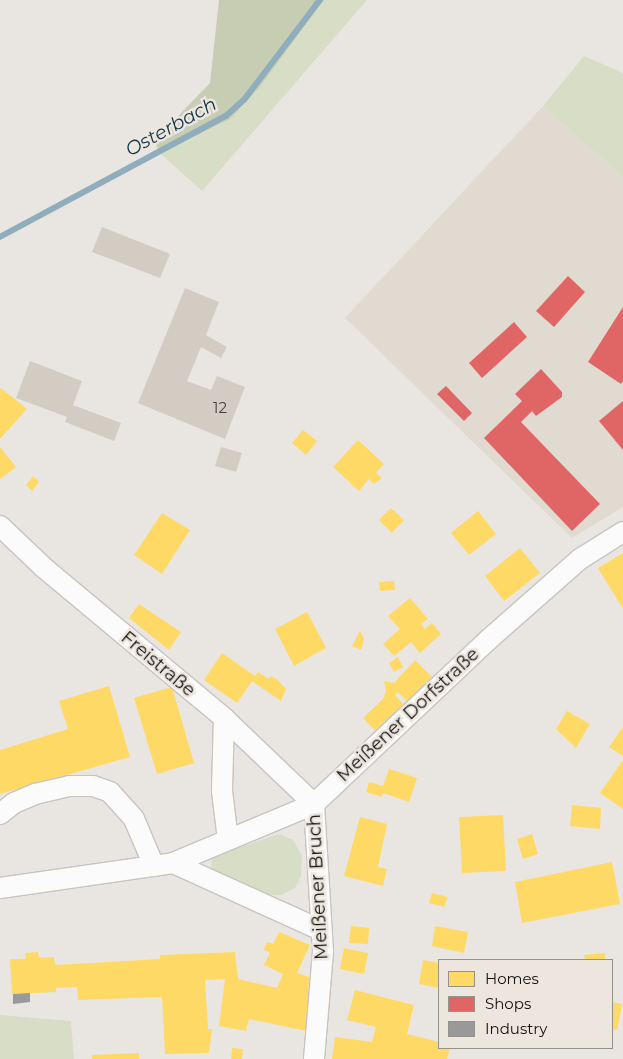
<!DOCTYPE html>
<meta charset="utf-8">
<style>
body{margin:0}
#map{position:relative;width:623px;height:1059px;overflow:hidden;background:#e9e6e2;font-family:Montserrat,sans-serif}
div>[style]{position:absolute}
.built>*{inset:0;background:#e1dad1}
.green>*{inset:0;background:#d8ddc6}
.forest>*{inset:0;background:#c6cdb3}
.homes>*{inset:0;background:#ffd966}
.shops>*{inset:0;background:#e06666}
.industry>*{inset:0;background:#999}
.stream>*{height:5.5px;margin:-2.75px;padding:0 2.75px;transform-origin:2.75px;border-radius:2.75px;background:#8fadbd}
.building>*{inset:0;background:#d3ccc3}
.roads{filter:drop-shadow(1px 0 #c7c4c1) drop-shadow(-1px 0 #c7c4c1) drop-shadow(0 1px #c7c4c1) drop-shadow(0 -1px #c7c4c1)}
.minor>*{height:20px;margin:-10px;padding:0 10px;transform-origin:10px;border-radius:10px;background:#fcfbfb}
span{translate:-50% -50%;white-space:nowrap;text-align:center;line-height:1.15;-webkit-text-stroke:5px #ece6df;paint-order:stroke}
.number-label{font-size:15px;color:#43403b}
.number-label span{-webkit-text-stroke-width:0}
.street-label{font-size:18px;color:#13110e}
.water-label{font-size:19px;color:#103649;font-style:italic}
.legend{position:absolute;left:438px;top:959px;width:175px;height:90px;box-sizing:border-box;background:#ece6df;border:1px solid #95918b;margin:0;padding:6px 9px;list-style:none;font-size:15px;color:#13110e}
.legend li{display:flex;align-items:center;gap:10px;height:25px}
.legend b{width:25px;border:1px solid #95918b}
</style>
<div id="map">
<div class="built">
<div style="clip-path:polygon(543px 106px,623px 177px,623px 507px,572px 538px,345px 318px)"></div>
</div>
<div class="green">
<div style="clip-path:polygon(324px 0,367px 0,202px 191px,160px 153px,230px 119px,259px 88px)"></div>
<div style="clip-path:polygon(584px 56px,623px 73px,623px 177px,543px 106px)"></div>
<div style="clip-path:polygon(279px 834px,293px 840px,302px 856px,301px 876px,295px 888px,281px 895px,266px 895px,211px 870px,212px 857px)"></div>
<div style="clip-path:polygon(0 1015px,71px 1021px,74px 1059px,0 1059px)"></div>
</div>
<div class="forest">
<div style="clip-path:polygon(219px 0,324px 0,259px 88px,230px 119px,160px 153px,154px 141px,210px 83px)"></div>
</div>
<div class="homes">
<div style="clip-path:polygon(1px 388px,27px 409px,0 439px,0 390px)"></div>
<div style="clip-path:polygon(303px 430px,317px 441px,306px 455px,292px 443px)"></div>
<div style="clip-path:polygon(358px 440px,384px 464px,376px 473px,382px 478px,374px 484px,369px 479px,359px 491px,333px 467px)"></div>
<div style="clip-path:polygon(0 447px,16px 467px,0 479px)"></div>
<div style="clip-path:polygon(33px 476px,39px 482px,32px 491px,26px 485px)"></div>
<div style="clip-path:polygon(391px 508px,404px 520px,392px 533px,379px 520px)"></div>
<div style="clip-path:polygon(478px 511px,496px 534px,469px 555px,451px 533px)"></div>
<div style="clip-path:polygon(162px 513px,190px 530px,162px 574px,134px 555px)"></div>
<div style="clip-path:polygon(520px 548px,540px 573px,504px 601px,485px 576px)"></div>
<div style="clip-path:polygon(623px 553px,623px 609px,598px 568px)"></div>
<div style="clip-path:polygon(394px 581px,395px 590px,380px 591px,379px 582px)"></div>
<div style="clip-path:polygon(410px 598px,428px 619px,421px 624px,425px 629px,432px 623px,441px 634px,420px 653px,411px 642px,394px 656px,383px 644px,400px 629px,388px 616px)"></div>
<div style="clip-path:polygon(139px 604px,181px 632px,169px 650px,129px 618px)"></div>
<div style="clip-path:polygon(307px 612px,326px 648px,294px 666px,275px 629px)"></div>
<div style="clip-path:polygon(360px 631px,364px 639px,361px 650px,352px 646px)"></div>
<div style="clip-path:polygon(222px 653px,255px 676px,258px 672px,269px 679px,271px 676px,278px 680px,286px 689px,281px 701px,252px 681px,237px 703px,204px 680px)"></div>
<div style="clip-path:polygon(398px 657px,403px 667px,394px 672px,389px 663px)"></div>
<div style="clip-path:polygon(415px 660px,432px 677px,408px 702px,398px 692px,395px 695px,404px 705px,376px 732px,363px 718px,383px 699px,386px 691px,384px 681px,394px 683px)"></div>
<div style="clip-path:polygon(109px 686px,130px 757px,0 794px,0 750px,68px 729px,59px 701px)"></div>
<div style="clip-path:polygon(172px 687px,194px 763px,157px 774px,134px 698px)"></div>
<div style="clip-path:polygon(567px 711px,590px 724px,576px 748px,556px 729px)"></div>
<div style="clip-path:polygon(623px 727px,623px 756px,609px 747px)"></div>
<div style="clip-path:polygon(623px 760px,623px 809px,600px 793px)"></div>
<div style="clip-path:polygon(389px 769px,417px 778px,409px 802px,383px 793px,382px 797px,366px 792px,369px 782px,383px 786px)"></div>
<div style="clip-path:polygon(572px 805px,601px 808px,600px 829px,570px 826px)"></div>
<div style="clip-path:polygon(503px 815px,506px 871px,462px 873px,459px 817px)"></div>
<div style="clip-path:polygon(360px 817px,387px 824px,378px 867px,387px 869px,383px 886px,344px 876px)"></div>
<div style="clip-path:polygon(532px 834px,538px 854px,523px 859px,517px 839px)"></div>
<div style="clip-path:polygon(612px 862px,620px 904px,522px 923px,515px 882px)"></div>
<div style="clip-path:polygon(432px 893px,448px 897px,444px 907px,429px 903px)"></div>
<div style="clip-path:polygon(351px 926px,369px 928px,368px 944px,349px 943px)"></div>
<div style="clip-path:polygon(435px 926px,468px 932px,464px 953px,432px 946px)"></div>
<div style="clip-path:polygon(279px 932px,310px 945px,297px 973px,309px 977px,307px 1031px,249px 1019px,246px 1031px,219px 1026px,225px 979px,205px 980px,208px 1029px,212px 1029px,209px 1053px,165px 1054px,162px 997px,78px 1000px,77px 987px,56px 988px,56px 992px,12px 994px,10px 959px,26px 959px,25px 953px,38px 952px,39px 958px,54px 957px,55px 965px,160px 959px,160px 955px,235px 952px,238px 979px,277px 988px,283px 974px,264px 965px,270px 953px,264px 950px,267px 942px,273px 944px)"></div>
<div style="clip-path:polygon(344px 948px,368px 953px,364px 974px,340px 969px)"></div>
<div style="clip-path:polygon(605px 953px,605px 960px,585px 960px,584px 955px)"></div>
<div style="clip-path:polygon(423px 960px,439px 963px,439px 988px,419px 984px)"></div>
<div style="clip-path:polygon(355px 990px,414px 1005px,407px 1034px,439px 1042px,439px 1048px,450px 1048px,447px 1059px,332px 1059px,335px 1037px,372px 1042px,376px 1027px,347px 1020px)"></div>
<div style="clip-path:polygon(612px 1002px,622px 1004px,617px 1030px,612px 1029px)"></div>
<div style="clip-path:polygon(232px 1048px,243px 1049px,242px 1059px,231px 1059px)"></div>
<div style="clip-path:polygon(139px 1053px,139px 1059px,92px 1059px,92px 1055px)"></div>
</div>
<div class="shops">
<div style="clip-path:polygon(568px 276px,585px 292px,554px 327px,536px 311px)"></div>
<div style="clip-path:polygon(623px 307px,623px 381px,621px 384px,588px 362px)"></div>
<div style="clip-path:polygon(514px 322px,527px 337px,482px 378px,469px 363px)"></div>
<div style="clip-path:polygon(541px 369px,562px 392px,562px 397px,536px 416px,532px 411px,521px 422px,600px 504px,572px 531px,484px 438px,522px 401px,515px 394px)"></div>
<div style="clip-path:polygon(446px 386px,472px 413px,464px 421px,437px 394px)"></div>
<div style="clip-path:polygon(623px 401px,623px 450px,599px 421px)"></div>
</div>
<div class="industry">
<div style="clip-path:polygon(30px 993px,30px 1002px,13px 1004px,13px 994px)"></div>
</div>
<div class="stream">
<div style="left:0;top:237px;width:256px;rotate:-28.2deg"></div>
<div style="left:226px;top:116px;width:24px;rotate:-42deg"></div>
<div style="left:244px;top:100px;width:126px;rotate:-52.8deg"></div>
</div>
<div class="building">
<div style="clip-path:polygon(102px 227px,170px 254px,160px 278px,92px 252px)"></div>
<div style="clip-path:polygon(185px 288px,219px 302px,206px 335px,227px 347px,221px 358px,201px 347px,187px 381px,211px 390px,217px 376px,245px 387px,225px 439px,138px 403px)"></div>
<div style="clip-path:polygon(30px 361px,82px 381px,73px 405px,121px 423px,114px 441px,65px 422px,67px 417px,16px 398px)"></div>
<div style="clip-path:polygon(221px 447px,242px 453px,236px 472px,215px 466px)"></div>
</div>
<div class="roads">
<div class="minor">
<div style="left:0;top:526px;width:59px;rotate:43.6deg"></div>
<div style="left:43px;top:567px;width:236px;rotate:39.8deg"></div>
<div style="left:224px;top:718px;width:124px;rotate:43.7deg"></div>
<div style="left:224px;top:718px;width:73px;rotate:91.6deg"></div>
<div style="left:222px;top:791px;width:49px;rotate:83deg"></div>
<div style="left:0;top:814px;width:18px;rotate:-38deg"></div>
<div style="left:14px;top:803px;width:23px;rotate:-23deg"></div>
<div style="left:35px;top:794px;width:35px;rotate:-13deg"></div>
<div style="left:69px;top:786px;width:24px"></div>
<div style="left:93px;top:786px;width:18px;rotate:19deg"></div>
<div style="left:110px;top:792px;width:36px;rotate:48deg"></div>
<div style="left:134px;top:819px;width:51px;rotate:66.9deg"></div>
<div style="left:173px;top:863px;width:162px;rotate:24.4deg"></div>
<div style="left:0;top:888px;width:175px;rotate:-8.2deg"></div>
<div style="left:173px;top:863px;width:153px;rotate:-22.7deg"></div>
<div style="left:314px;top:804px;width:239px;rotate:-43.3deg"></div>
<div style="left:488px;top:640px;width:123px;rotate:-41.4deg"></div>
<div style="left:580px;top:559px;width:51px;rotate:-32.1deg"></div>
<div style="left:314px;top:1059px;width:108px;rotate:-85.2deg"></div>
<div style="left:323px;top:951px;width:147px;rotate:-93.5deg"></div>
</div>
</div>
<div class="number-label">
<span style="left:220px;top:408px">12</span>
</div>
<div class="street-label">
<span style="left:158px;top:664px;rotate:40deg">Freistraße</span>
<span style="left:408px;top:715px;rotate:-43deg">Meißener Dorfstraße</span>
<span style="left:318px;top:887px;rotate:-93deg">Meißener Bruch</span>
</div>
<div class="water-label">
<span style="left:171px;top:127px;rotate:-29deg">Osterbach</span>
</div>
<ul class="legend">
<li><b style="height:14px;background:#ffd966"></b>Homes</li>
<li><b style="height:14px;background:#e06666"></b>Shops</li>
<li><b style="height:14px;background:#999"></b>Industry</li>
</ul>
</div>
